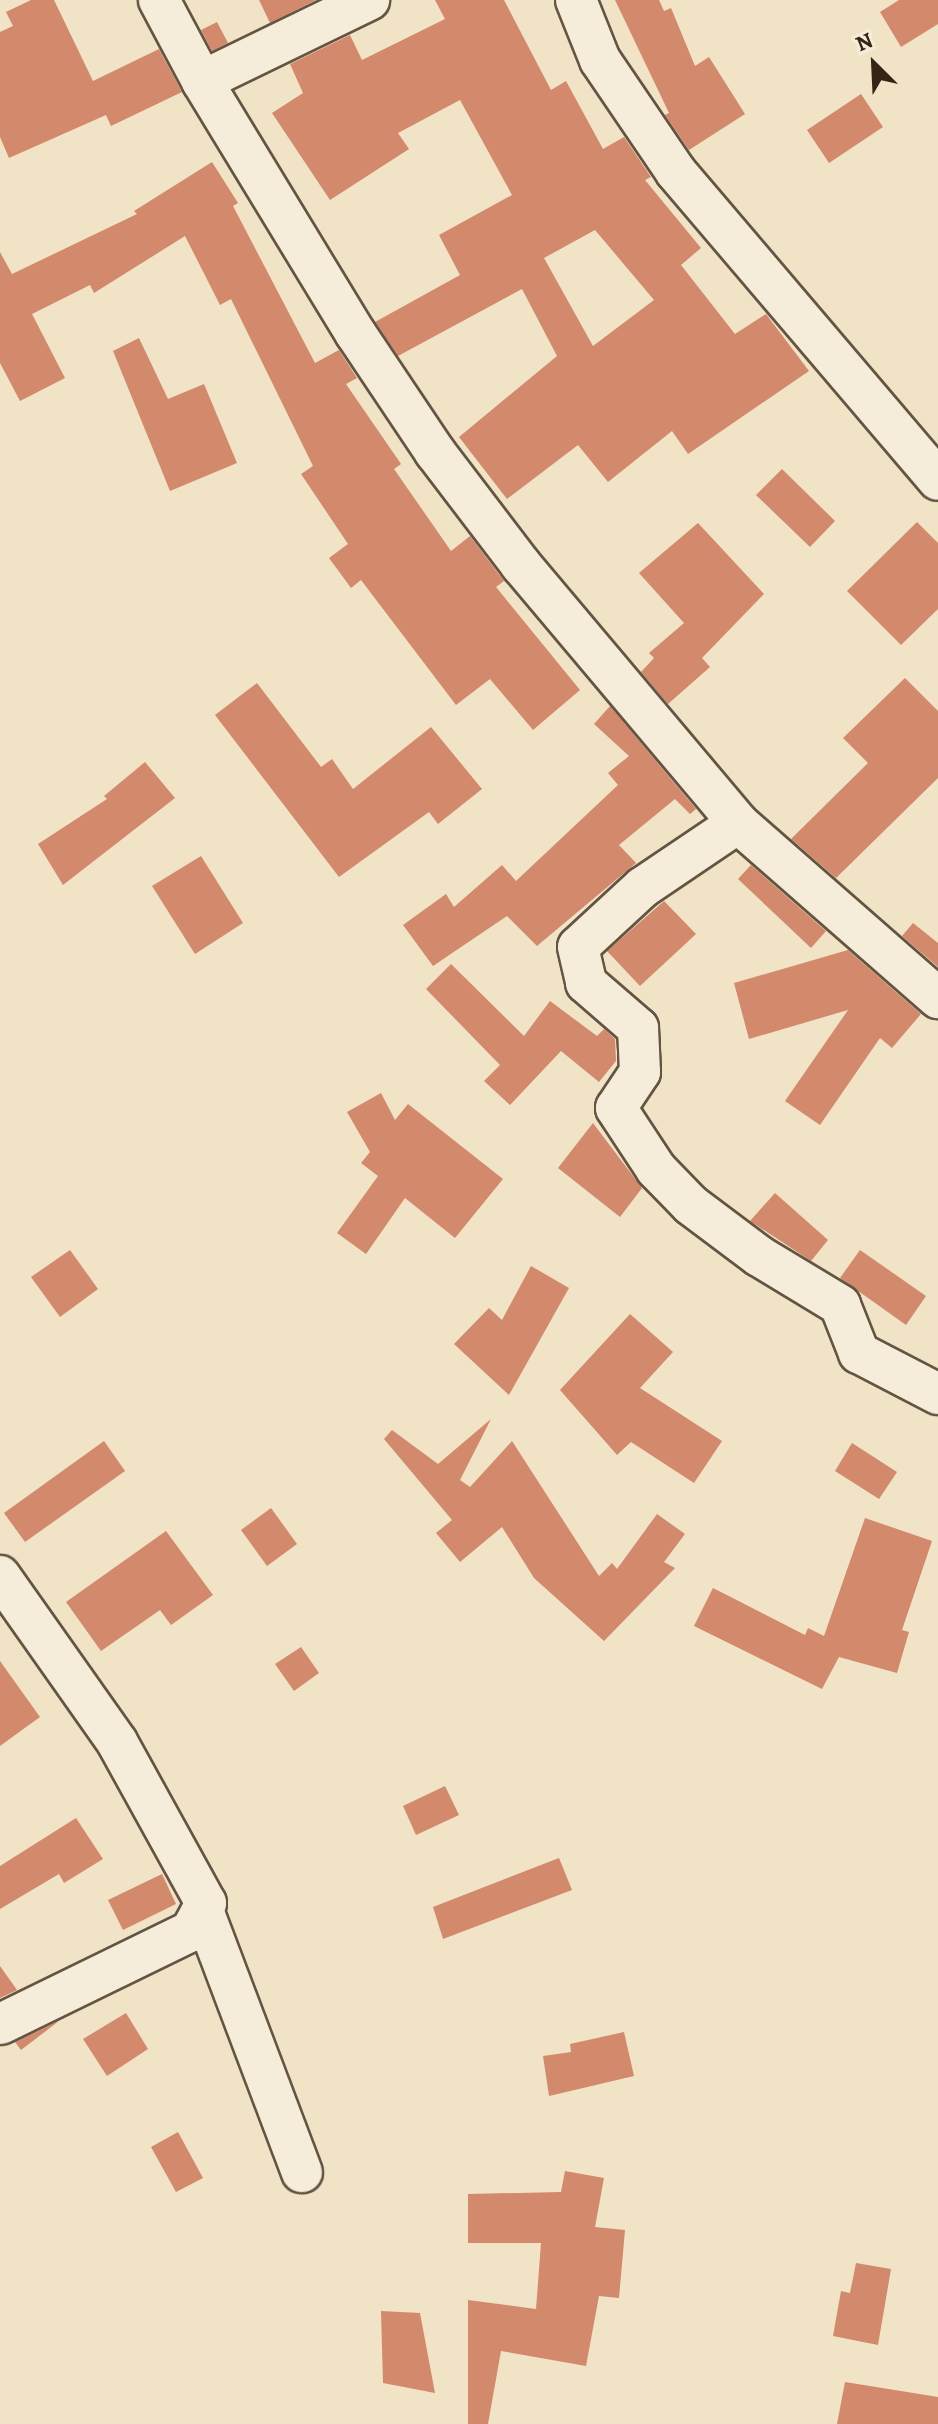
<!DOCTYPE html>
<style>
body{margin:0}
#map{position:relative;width:938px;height:2424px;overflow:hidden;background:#f0e3c6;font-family:Alegreya,serif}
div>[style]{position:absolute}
.building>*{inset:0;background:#d2896c}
.roads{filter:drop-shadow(2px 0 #645442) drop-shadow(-2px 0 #645442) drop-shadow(0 2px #645442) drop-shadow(0 -2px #645442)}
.minor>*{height:40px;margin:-20px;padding:0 20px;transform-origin:20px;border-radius:20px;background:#f5edda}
span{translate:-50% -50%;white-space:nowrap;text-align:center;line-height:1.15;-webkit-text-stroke:6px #f5edda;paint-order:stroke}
.north{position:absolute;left:834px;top:24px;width:80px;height:80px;-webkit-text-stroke:6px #f5edda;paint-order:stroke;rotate:336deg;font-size:22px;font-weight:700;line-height:32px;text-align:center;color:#362516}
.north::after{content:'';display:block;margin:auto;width:28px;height:36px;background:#362516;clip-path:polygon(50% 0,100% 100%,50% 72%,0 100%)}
</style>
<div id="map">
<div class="building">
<div style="clip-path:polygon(31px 0,54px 0,93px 81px,159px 49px,182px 92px,111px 126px,106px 115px,9px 158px,0 137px,0 32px,13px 26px,6px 12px)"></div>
<div style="clip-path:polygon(259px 0,316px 0,270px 23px)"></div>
<div style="clip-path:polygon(evenodd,435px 0,504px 0,551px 90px,566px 81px,603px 149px,624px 137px,651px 177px,645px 180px,701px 248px,681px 265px,735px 334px,766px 314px,809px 371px,688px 454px,672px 431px,608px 482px,578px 445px,507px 499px,459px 437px,557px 356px,522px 289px,398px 356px,375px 322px,460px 275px,439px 235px,512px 195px,460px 100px,398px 133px,409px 149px,330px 200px,272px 113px,303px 93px,290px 64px,350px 35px,362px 60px,445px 19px,435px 0,595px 230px,654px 300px,593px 346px,544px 258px,595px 230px)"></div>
<div style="clip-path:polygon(615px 0,659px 0,664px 11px,671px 8px,695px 66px,709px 57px,745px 114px,689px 150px,665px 115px,669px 113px)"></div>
<div style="clip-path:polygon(899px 0,938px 0,938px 24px,901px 47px,880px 12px)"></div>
<div style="clip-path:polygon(217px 22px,228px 43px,212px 51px,201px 30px)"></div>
<div style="clip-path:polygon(861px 94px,883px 127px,829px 163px,807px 130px)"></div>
<div style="clip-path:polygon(212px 162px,238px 203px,233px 206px,315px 363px,339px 350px,357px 378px,346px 384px,401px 464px,394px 469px,451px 551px,470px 536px,504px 581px,496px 587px,580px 690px,533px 730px,490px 679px,456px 705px,361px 580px,351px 588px,329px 558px,348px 544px,301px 474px,313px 466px,231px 299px,220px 305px,185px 236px,94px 293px,90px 285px,32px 314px,65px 378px,20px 401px,0 363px,0 252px,12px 274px,137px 214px,134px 211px)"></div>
<div style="clip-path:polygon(139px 338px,168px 399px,204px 384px,237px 463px,170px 491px,113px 351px)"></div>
<div style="clip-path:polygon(782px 469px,835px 521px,810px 547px,756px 495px)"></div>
<div style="clip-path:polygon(917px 522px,938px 543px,938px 609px,901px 645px,847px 591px)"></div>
<div style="clip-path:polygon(698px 523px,764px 594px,702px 658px,710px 667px,668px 704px,641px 672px,654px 658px,649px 653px,684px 623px,639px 573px)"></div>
<div style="clip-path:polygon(905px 678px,938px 711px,938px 778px,836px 878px,791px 839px,868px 763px,843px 738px)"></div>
<div style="clip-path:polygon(257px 683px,321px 767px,332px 759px,353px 789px,431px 727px,482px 789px,438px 824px,429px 812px,339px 877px,215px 715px)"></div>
<div style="clip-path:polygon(610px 706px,696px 809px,690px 814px,675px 799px,619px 845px,636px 863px,537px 946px,507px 916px,433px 966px,403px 925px,446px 894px,454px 907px,502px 865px,516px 881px,618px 785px,608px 773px,629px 756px,594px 724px)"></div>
<div style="clip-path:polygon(145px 762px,175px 798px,63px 885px,38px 844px,107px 799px,104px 796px)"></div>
<div style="clip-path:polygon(201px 856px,243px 923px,195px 954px,152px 886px)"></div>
<div style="clip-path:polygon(751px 865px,826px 931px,811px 948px,738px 879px)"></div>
<div style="clip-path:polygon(664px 901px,696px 934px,640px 986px,607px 951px)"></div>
<div style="clip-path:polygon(913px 923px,938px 943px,938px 967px,902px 936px)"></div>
<div style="clip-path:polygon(848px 950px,921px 1014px,892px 1048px,880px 1038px,820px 1125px,785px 1101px,848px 1010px,749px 1039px,734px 983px)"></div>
<div style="clip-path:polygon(451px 964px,524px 1036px,550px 1001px,597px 1036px,604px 1029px,615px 1039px,616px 1061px,599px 1082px,561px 1051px,510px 1105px,484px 1081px,500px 1065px,426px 989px)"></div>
<div style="clip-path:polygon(381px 1093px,395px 1120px,408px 1104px,503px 1179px,455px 1238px,405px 1198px,366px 1254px,337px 1233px,378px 1176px,361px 1163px,370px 1152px,347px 1112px)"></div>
<div style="clip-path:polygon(593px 1123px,642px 1188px,620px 1217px,558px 1168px)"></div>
<div style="clip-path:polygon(775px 1193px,828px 1240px,811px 1261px,750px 1221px)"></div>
<div style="clip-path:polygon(70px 1250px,98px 1289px,60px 1317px,31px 1277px)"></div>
<div style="clip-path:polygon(860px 1250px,926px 1296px,906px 1325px,840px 1278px)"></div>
<div style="clip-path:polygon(531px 1266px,569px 1288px,509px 1395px,454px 1344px,489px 1308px,502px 1320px)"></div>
<div style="clip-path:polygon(630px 1314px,673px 1352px,640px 1388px,722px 1441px,694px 1483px,631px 1442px,617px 1455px,560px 1390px)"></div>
<div style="clip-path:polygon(491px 1419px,460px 1480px,470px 1487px,512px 1441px,599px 1576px,612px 1563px,617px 1569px,657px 1514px,685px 1534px,664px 1562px,675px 1568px,604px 1641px,534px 1578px,502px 1527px,460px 1562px,436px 1533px,452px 1520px,384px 1439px,392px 1430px,438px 1464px)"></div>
<div style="clip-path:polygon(104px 1441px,125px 1471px,25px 1542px,4px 1513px)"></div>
<div style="clip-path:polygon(852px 1443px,897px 1472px,879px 1499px,835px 1471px)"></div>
<div style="clip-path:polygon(271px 1508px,297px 1544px,267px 1566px,241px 1530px)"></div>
<div style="clip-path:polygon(865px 1518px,932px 1541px,902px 1630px,909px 1632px,897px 1673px,839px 1657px,822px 1689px,694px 1626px,713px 1588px,805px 1635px,808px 1628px,824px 1636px)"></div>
<div style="clip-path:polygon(166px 1531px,213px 1595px,171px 1625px,160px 1610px,101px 1651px,66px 1602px)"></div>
<div style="clip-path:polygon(301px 1647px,319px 1673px,294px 1691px,275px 1664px)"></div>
<div style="clip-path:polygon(0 1661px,40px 1717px,0 1746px)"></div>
<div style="clip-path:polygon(445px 1786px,459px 1815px,416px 1835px,403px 1806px)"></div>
<div style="clip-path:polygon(76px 1818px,103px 1859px,64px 1883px,59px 1874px,0 1909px,0 1866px)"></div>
<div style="clip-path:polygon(559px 1858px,572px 1890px,443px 1939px,433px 1907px)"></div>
<div style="clip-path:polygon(162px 1874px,176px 1904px,123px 1930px,108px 1900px)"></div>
<div style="clip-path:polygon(0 1966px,17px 1990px,0 1998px)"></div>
<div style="clip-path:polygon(126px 2013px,148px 2049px,107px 2076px,83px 2039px)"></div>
<div style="clip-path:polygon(59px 2021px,21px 2050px,15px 2042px)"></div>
<div style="clip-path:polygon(624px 2032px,634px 2076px,549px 2096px,543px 2056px,571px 2052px,570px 2044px)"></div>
<div style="clip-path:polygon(178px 2132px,203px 2178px,176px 2192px,151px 2147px)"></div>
<div style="clip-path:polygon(565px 2171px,604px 2178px,595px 2227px,625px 2230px,619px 2298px,599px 2296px,586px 2366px,501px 2351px,488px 2424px,468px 2424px,468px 2300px,536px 2309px,541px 2243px,468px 2243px,468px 2194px,561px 2192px)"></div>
<div style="clip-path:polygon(856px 2263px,891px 2269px,878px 2345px,833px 2336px,841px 2291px,850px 2293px)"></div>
<div style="clip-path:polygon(381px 2311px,420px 2313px,435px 2393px,383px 2383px)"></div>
<div style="clip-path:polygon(845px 2382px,938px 2397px,938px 2424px,837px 2424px)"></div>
</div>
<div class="roads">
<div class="minor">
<div style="left:159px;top:0;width:92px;rotate:62deg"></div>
<div style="left:202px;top:81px;width:296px;rotate:58.7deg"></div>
<div style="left:356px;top:334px;width:142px;rotate:56.2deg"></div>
<div style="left:435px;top:452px;width:142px;rotate:52.7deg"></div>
<div style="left:521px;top:565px;width:337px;rotate:49.9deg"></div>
<div style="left:738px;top:823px;width:266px;rotate:41.2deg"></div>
<div style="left:576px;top:0;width:65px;rotate:68.2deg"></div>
<div style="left:600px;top:60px;width:135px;rotate:55.8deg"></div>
<div style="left:676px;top:172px;width:404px;rotate:49.6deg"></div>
<div style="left:202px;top:81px;width:186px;rotate:-25.9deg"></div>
<div style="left:738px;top:823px;width:115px;rotate:146deg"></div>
<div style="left:643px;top:887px;width:88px;rotate:137.3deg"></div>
<div style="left:578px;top:947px;width:37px;rotate:77deg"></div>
<div style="left:586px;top:983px;width:69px;rotate:40.9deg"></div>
<div style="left:638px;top:1028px;width:44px;rotate:87.4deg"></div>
<div style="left:640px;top:1072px;width:43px;rotate:123.7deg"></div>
<div style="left:616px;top:1108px;width:73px;rotate:56.7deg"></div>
<div style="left:656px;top:1169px;width:50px;rotate:45.8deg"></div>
<div style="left:691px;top:1205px;width:85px;rotate:36.9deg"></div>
<div style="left:759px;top:1256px;width:95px;rotate:31.2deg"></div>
<div style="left:840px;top:1305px;width:52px;rotate:68.4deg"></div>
<div style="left:859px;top:1353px;width:89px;rotate:27.4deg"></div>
<div style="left:0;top:1576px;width:203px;rotate:54.8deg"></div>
<div style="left:117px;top:1742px;width:184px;rotate:61.1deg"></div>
<div style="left:206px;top:1903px;width:32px;rotate:118deg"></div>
<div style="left:191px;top:1931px;width:212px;rotate:154deg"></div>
<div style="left:204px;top:1913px;width:277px;rotate:69.3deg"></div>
</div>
</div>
<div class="north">N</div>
</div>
